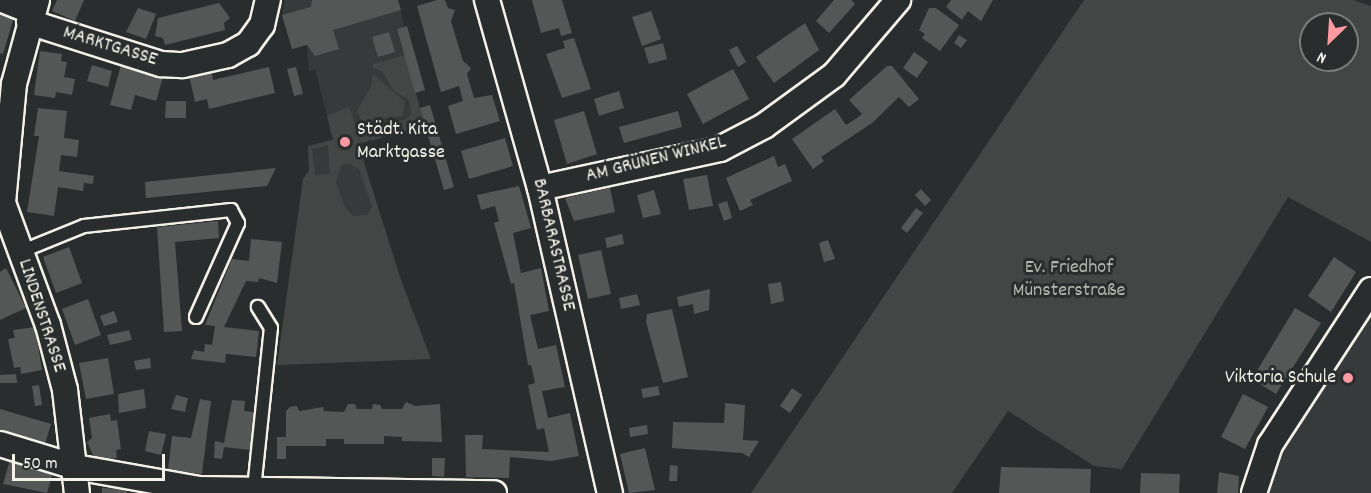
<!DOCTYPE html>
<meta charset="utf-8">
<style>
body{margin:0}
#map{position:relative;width:1371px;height:493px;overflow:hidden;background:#2a2d2e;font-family:Dekko,sans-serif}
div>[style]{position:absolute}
.built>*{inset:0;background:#373a3a}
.green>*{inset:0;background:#444645}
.building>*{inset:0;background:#555756}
.roads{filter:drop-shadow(2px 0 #f4f1e8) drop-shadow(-2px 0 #f4f1e8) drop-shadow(0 2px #f4f1e8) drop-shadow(0 -2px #f4f1e8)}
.service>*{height:12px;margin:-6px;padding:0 6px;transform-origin:6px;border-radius:6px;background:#2a2d2e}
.minor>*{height:24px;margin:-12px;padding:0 12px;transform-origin:12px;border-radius:12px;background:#2a2d2e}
.dots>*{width:16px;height:16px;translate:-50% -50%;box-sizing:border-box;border:3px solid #2a2d2e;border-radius:50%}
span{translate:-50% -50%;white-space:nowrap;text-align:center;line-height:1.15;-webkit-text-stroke:6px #2a2d2e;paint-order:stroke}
.street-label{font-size:20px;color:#f4f1e8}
.poi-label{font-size:20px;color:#f4f1e8}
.left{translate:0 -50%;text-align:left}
.right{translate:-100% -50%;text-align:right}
.park-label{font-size:20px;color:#b6b5af}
.north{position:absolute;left:1299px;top:12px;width:60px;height:60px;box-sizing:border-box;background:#2a2d2e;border:2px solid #7b7b78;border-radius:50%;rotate:205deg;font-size:16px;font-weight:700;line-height:24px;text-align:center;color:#f4f1e8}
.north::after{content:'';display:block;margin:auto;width:21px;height:27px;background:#ff9aa2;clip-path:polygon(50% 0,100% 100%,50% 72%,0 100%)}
.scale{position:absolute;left:12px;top:454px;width:153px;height:27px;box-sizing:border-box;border:3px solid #f4f1e8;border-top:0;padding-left:8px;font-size:18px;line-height:21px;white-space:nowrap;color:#f4f1e8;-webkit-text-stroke:4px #2a2d2e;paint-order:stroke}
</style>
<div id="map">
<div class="built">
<div style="clip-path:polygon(285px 0,398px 0,404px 27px,397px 29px,425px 126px,358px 144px,401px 280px,303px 179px,309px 171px,308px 146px,333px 139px,315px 69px,309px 72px,307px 45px,292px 49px,282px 15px)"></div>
<div style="clip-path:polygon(1371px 307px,1371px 493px,1264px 493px,1278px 450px)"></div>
</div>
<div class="green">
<div style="clip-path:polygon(evenodd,1084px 0,1353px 0,1371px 6px,1371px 242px,1288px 197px,1122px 469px,1094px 466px,1008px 411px,952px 493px,751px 493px,1084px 0,1311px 24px,1347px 24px,1347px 60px,1311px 60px,1311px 24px)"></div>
<div style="clip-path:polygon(evenodd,405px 55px,425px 126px,358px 144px,401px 280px,431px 359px,277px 365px,303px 179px,309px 171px,308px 146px,333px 140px,327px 116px,349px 107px,359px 134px,406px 119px,411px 114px,409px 100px,393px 90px,382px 71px,373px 68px,373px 64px,405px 55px,328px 145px,330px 174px,315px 175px,312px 149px,328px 145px,405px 55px,350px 164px,359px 169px,372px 206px,367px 215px,353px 216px,344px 206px,336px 182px,341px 165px,350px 164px)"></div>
<div style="clip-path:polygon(373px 74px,405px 102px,403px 116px,362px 122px,357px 111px,371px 87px)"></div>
</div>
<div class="building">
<div style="clip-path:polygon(57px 0,84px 0,75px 21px,52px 11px)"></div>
<div style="clip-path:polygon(312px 0,398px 0,401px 10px,333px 30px,339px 49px,315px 56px,307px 45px,292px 49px,282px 15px,311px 7px)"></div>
<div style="clip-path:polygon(437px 0,445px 0,448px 8px,455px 10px,451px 21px,463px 61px,471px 68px,467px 74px,474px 98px,492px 95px,500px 121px,456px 134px,448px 106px,463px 101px,459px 86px,441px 92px,417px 6px)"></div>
<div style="clip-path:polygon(532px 0,562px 0,572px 33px,561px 36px,559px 28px,541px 33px)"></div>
<div style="clip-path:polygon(834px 0,851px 0,855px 4px,829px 33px,816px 21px)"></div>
<div style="clip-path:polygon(951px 0,993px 0,981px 21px,968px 11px,962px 20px,946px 7px)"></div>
<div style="clip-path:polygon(219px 3px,230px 18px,224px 23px,225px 30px,165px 45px,163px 38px,155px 36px,158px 18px)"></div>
<div style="clip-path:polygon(0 5px,16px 10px,3px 54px,0 53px)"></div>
<div style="clip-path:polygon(138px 8px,156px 14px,146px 39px,126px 32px)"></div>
<div style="clip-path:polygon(929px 8px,936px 8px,959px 25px,940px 51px,922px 38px,925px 34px,919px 30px)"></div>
<div style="clip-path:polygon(651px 11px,661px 39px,642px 46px,632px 17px)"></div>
<div style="clip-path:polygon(805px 23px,819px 50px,774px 83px,756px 57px)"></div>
<div style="clip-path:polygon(407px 26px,425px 90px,415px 93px,397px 29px)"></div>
<div style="clip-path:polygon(389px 32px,395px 52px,378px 57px,372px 37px)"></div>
<div style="clip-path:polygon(959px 35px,967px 40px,961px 48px,954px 43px)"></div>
<div style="clip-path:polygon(574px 38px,591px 89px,562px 98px,546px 54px,565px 48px,563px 41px)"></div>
<div style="clip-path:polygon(663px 43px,667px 59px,649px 64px,644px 48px)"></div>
<div style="clip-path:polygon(737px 46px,746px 62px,738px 67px,729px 50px)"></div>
<div style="clip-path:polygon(40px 51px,62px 54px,61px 61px,67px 62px,64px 77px,75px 79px,72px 95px,56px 92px,55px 98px,34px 95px)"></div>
<div style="clip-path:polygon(914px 52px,928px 62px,917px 78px,903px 68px)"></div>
<div style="clip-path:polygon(92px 65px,112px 71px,108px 87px,87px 81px)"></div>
<div style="clip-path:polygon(121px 65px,163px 77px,156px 101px,135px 95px,131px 110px,110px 105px)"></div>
<div style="clip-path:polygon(887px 66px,892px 66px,919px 99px,909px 107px,899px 97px,872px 123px,821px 157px,824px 161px,813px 169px,792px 139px,835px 109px,846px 125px,857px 118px,862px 114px,849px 100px)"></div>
<div style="clip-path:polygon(269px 67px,275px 93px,209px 109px,207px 99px,195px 102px,189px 75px,211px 69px,213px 80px)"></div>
<div style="clip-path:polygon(296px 67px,303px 94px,294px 96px,287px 69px)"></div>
<div style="clip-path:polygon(733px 69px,749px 99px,703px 124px,687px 94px)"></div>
<div style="clip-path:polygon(619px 91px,624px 108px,599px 116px,594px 99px)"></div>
<div style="clip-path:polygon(166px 101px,186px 101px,186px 118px,165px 118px)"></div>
<div style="clip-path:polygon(430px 105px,454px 187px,444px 190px,420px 108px)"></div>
<div style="clip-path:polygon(38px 108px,67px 111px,64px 138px,79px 140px,77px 157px,61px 155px,59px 171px,94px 176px,93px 184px,84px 183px,83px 191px,58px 187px,54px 216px,27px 212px,39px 136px,34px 136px)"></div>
<div style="clip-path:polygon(584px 111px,597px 154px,567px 164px,554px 120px)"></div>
<div style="clip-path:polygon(678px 111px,682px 127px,624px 143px,619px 127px)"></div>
<div style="clip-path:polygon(505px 138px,513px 166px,469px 179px,461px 151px)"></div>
<div style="clip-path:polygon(774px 156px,778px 167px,785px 164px,792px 181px,750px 200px,753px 205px,740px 211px,726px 178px)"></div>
<div style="clip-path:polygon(276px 168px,267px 186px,146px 198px,145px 182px)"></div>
<div style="clip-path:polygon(707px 175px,713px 206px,689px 210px,683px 179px)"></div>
<div style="clip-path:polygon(519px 186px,531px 228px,513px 233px,521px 273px,541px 268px,549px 311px,530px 315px,538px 349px,556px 345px,565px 387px,542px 391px,548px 418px,570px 413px,579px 456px,551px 461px,510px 457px,509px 478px,466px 477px,465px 435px,483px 435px,482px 449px,549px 452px,544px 428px,537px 430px,528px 385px,535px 383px,531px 365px,528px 365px,514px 283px,511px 284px,494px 223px,499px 221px,495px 206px,481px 210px,477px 195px)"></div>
<div style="clip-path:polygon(610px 188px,615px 212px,574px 221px,565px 198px)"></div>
<div style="clip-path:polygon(921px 189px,931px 200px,925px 206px,915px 195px)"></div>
<div style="clip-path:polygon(654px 190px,661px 214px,643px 218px,637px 195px)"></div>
<div style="clip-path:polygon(727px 201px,732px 218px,724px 221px,718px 204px)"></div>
<div style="clip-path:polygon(916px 208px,923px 213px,907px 233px,901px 228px)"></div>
<div style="clip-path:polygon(218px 221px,219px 238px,175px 242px,182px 331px,164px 332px,157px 227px)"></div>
<div style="clip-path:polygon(622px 234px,624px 244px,607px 248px,605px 238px)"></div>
<div style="clip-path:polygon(251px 239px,282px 242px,277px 283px,259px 278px,258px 282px,246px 281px,224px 327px,259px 331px,256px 357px,226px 354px,225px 363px,191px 359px,194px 350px,204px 352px,205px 344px,212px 345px,215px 326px,205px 325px,232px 259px,249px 261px)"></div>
<div style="clip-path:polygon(828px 240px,835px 259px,824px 262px,819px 243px)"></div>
<div style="clip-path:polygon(69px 247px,82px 283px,56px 293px,43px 257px)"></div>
<div style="clip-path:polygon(601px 250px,611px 294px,588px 299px,578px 255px)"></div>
<div style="clip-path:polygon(1334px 257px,1356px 272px,1331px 312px,1308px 296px)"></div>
<div style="clip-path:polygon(6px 268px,26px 308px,0 320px,0 272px)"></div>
<div style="clip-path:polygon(781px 282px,784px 301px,771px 304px,768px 284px)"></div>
<div style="clip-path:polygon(710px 289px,709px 310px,694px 314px,693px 304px,679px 307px,677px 297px)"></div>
<div style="clip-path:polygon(637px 294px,640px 305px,621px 309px,619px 298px)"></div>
<div style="clip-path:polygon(88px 299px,101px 335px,75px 345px,62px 309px)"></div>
<div style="clip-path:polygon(1295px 308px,1321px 323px,1276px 394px,1252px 379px)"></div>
<div style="clip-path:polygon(672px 309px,688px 377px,663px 383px,646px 322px,647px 314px)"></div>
<div style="clip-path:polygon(114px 311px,118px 322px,104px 326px,100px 316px)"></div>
<div style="clip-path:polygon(35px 327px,42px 370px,21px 374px,20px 367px,14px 368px,8px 339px,15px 338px,13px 330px)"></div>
<div style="clip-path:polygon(129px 330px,132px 340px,110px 345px,107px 335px)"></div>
<div style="clip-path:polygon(108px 358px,114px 394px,86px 399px,79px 363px)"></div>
<div style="clip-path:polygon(150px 358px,151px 368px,136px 370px,134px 361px)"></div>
<div style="clip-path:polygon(16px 374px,17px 383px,0 383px,0 375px)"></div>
<div style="clip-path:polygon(39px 385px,42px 405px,35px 406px,32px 386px)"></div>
<div style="clip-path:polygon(658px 386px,660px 395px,643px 398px,641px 389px)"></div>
<div style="clip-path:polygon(792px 388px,802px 395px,790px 413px,780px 406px)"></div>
<div style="clip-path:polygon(144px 389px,146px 408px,119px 413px,118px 394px)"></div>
<div style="clip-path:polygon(1243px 394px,1268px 407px,1245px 449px,1221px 437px)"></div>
<div style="clip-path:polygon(176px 395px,188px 398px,185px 412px,171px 409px)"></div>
<div style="clip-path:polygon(200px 399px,211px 401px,202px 474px,168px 470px,172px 436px,191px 438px)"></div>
<div style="clip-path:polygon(232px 400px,245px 401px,244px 411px,254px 412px,250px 450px,224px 447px,222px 459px,214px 458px,215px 441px,224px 443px)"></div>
<div style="clip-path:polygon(406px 402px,415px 406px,440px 404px,442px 442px,402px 441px,402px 437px,384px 436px,384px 444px,344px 444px,344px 439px,326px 439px,326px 446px,286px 446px,286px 459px,277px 459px,277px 437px,286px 437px,286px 411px,290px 407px,297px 406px,299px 411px,323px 407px,324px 411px,344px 412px,348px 404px,355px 404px,357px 409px,372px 409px,373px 404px,380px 405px,382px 409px,402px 409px)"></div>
<div style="clip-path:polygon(725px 403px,745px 405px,743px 440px,759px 441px,749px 457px,742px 453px,672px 448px,673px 422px,724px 423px)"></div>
<div style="clip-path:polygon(0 409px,51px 424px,44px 447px,0 433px)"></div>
<div style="clip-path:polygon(110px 414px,111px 421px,117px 420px,121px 449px,116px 450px,117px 458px,96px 461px,87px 442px,92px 438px,89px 418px)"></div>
<div style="clip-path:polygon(647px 425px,648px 434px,630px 437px,629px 428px)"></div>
<div style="clip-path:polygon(149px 431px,166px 434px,161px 455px,145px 451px)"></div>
<div style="clip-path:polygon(645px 448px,655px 490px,629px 493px,620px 454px)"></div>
<div style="clip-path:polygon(432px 458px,445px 458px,444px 477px,432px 476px)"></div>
<div style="clip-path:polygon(10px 460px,53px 472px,47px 493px,3px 484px)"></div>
<div style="clip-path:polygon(670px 465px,678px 466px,677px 481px,669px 481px)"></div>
<div style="clip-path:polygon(1001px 467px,1091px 469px,1090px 493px,999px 493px)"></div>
<div style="clip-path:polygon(1219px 472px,1239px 476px,1238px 493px,1217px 493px)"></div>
<div style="clip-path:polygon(1141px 473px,1180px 474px,1179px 493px,1140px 493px)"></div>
<div style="clip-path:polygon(102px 488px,127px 489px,127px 493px,102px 493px)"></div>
</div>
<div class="roads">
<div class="service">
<div style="left:20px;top:252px;width:69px;rotate:-22.1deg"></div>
<div style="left:84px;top:226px;width:148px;rotate:-6.2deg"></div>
<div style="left:231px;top:210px;width:15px;rotate:62deg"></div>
<div style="left:238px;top:223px;width:103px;rotate:114.1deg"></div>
<div style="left:254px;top:489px;width:162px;rotate:-84deg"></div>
<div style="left:271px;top:328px;width:25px;rotate:-122deg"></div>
</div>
<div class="minor">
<div style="left:3px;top:0;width:31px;rotate:22deg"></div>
<div style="left:37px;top:0;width:87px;rotate:105.3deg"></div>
<div style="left:14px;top:84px;width:120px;rotate:95.3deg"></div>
<div style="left:3px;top:203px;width:130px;rotate:69.8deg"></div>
<div style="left:48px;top:325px;width:67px;rotate:75.3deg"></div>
<div style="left:65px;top:390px;width:104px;rotate:83.4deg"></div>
<div style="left:487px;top:0;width:195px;rotate:74.3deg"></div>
<div style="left:540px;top:188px;width:313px;rotate:77.1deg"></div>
<div style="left:29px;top:22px;width:139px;rotate:17.7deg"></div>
<div style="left:161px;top:64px;width:22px;rotate:3deg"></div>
<div style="left:183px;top:65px;width:46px;rotate:-12.5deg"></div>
<div style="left:228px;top:55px;width:23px;rotate:-29deg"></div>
<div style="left:248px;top:44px;width:24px;rotate:-54deg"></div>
<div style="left:262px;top:25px;width:26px;rotate:-77deg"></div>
<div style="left:540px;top:188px;width:184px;rotate:-12.2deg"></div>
<div style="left:720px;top:149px;width:50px;rotate:-27.6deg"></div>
<div style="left:764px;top:126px;width:87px;rotate:-36.1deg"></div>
<div style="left:834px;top:75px;width:99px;rotate:-49.5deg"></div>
<div style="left:0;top:444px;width:78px;rotate:17deg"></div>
<div style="left:75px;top:467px;width:125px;rotate:10.1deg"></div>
<div style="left:198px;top:489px;width:296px;rotate:0.8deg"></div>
<div style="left:1254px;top:493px;width:51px;rotate:-71.6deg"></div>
<div style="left:1270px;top:445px;width:185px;rotate:-56.9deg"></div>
</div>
</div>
<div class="dots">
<div style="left:345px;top:142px;background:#ff9aa2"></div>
<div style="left:1348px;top:378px;background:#ff9aa2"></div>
</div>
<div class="street-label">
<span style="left:110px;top:47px;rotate:17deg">MARKTGASSE</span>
<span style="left:656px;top:160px;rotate:-14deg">AM GRÜNEN WINKEL</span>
<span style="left:553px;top:245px;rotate:77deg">BARBARASTRASSE</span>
<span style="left:41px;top:316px;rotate:72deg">LINDENSTRASSE</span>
</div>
<div class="poi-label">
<span class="left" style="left:357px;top:142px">Städt. Kita<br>Marktgasse</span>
<span class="right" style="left:1336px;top:378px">Viktoria Schule</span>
</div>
<div class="park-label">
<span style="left:1069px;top:280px">Ev. Friedhof<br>Münsterstraße</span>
</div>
<div class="north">N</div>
<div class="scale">50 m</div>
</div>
